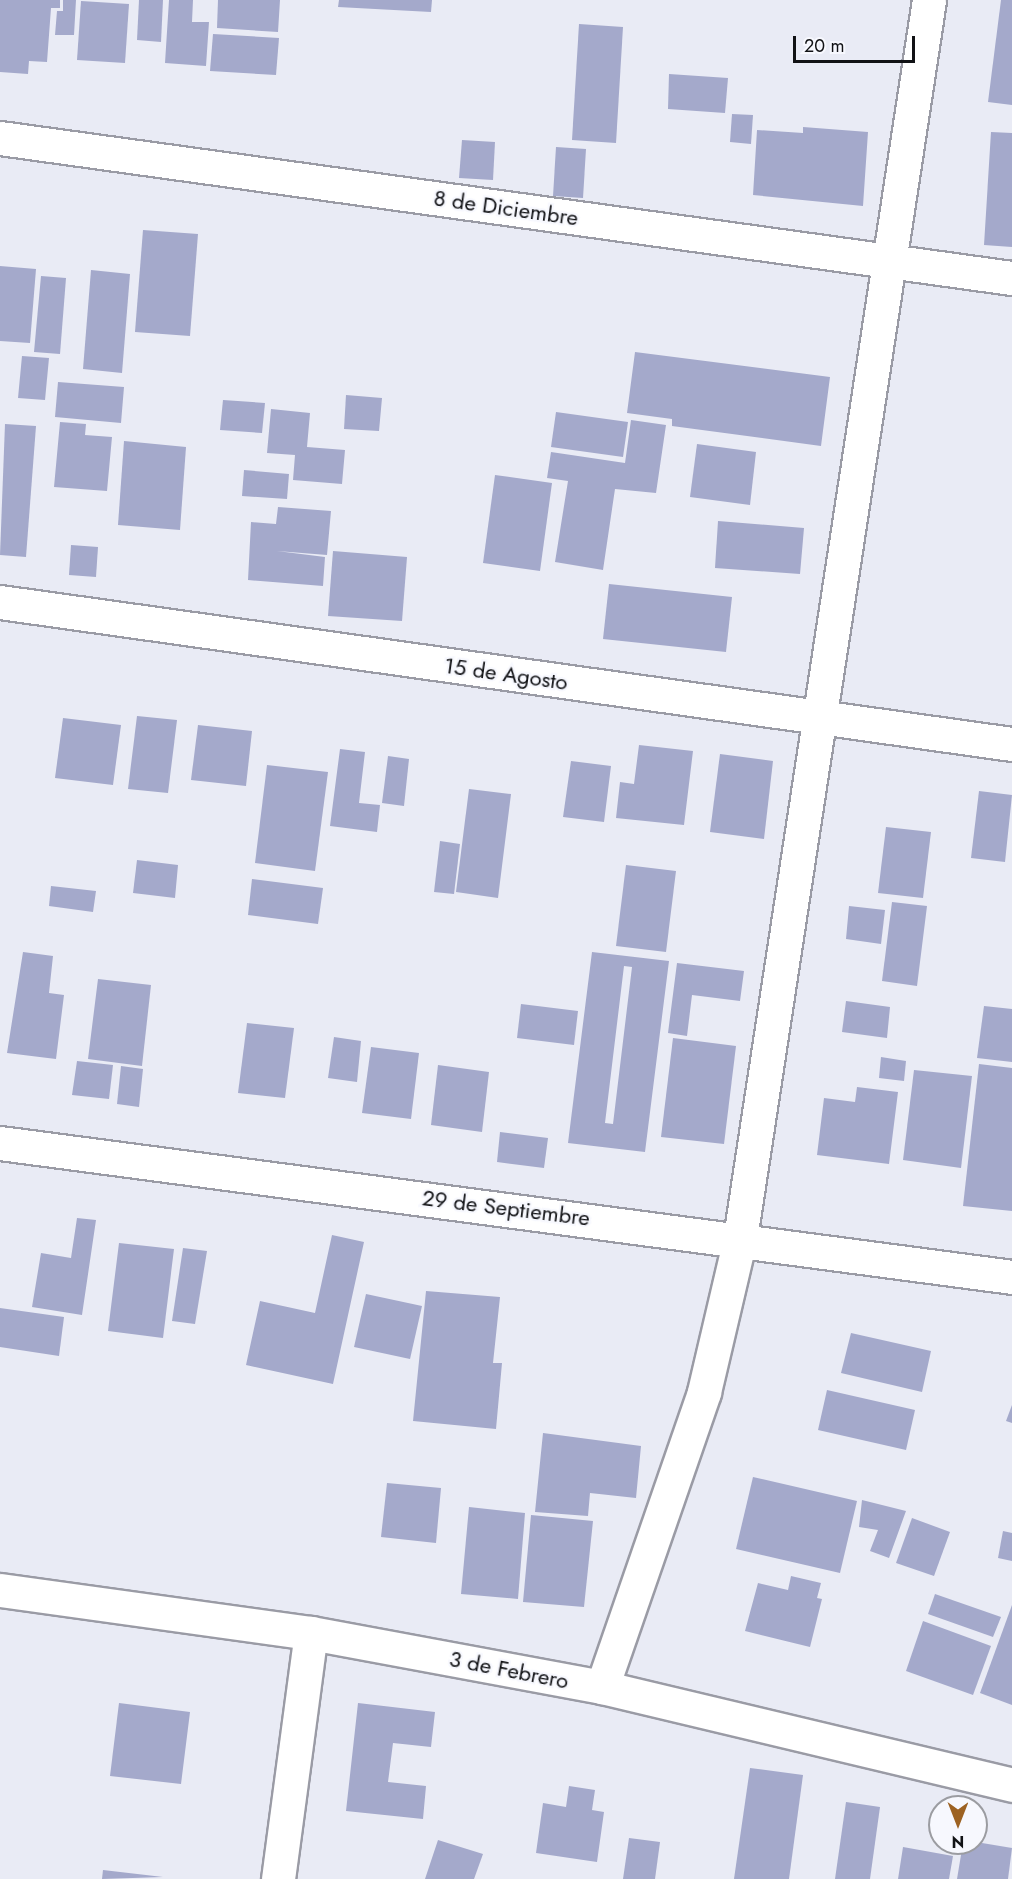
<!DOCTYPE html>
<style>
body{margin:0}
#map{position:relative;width:1012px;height:1879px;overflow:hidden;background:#e9ebf5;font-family:Jost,sans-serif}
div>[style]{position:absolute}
.building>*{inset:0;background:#a4a9cb}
.roads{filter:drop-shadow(2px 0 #9a9ba5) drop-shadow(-2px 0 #9a9ba5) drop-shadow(0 2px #9a9ba5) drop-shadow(0 -2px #9a9ba5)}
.street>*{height:33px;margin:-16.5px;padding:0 16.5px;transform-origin:16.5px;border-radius:16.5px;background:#fff}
.secondary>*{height:33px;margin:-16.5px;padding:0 16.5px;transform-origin:16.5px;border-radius:16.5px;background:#fff}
span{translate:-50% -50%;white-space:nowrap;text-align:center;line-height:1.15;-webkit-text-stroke:4.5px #f7f8fe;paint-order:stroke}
.street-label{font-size:22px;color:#111215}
.north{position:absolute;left:928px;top:1795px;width:60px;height:60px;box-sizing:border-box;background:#f7f8fe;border:2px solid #9b9ca1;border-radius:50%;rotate:180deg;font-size:16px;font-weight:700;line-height:24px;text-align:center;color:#111215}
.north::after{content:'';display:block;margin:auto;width:21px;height:27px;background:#9d6222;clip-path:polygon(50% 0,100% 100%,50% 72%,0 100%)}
.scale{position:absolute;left:793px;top:36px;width:122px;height:27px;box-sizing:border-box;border:3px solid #111215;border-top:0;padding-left:8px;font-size:18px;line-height:21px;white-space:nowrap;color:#111215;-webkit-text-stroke:4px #f7f8fe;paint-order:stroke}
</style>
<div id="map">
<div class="building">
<div style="clip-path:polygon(0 0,60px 0,60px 8px,51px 8px,47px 62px,29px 61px,28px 74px,0 72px)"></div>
<div style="clip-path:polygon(63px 0,76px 0,74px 35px,55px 35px,57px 11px,63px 11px)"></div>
<div style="clip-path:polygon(139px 0,163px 0,161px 42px,137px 40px)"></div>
<div style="clip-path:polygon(169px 0,193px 0,192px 22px,209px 22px,206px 66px,165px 63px)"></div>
<div style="clip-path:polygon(218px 0,280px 0,278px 32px,217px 28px)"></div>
<div style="clip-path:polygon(339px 0,432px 0,431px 12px,338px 7px)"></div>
<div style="clip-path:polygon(1001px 0,1012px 0,1012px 105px,988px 102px)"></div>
<div style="clip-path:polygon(81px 1px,129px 4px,125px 63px,77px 60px)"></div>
<div style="clip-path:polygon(579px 24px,623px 27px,616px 143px,572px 140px)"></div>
<div style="clip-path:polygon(213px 34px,279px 38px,276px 75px,210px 71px)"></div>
<div style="clip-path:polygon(669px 74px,728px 78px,725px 113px,668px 109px)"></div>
<div style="clip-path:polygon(732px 114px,753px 115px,751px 144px,730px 142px)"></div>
<div style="clip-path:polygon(803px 127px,868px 132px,863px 206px,753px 195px,757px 130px,803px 133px)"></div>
<div style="clip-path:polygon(991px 132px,1012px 133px,1012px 247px,984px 245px)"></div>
<div style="clip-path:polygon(462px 140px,495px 142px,493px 180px,459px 178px)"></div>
<div style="clip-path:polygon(556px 147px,586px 149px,583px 198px,553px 196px)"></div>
<div style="clip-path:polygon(143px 230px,198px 234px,190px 336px,135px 332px)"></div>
<div style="clip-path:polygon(0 266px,36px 269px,30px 343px,0 341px)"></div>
<div style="clip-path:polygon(91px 270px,130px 274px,122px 373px,83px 369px)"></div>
<div style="clip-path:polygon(41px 276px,66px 278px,60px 354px,34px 352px)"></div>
<div style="clip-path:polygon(635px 352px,830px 377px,821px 446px,672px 426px,672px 419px,627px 413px)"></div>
<div style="clip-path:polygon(22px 356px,49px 358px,45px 400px,18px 398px)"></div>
<div style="clip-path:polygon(58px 382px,124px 387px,121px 423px,55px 417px)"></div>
<div style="clip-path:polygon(346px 395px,382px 398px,379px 431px,344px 429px)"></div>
<div style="clip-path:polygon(223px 400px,265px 403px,262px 433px,220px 430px)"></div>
<div style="clip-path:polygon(271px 409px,310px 413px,307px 447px,345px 450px,342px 484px,293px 480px,295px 455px,267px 453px)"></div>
<div style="clip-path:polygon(556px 412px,628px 422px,623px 457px,551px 447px)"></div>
<div style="clip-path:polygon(631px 420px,666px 425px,656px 493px,615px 489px,603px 570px,555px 562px,568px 481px,547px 478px,551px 452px,625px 463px)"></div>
<div style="clip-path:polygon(60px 422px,86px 424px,85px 435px,112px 437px,107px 491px,54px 487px)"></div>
<div style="clip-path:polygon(5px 424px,36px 426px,26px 557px,0 555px)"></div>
<div style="clip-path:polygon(124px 441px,186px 447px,180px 530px,118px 525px)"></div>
<div style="clip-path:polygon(697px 444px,756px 452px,750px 505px,690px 497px)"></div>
<div style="clip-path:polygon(244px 470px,289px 474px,287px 499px,242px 496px)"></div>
<div style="clip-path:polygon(495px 475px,552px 483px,540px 571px,483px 563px)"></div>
<div style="clip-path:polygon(278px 507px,331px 511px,327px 555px,277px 551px,325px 557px,323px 586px,248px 580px,251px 522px,276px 524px)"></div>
<div style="clip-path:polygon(718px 521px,804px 528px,800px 574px,715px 568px)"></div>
<div style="clip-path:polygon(71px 545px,98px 547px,96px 577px,69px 575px)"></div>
<div style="clip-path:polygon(333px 551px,407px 557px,402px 621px,328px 616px)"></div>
<div style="clip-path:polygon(609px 584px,732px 597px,726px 652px,603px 639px)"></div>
<div style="clip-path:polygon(137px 716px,177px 720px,168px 793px,128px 789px)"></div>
<div style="clip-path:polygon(63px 718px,121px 725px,113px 785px,55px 778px)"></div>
<div style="clip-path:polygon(198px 725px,252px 731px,246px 786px,191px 780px)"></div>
<div style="clip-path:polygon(639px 745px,693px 751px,684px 825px,616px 818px,620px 782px,634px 784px)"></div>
<div style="clip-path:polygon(340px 749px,365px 752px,359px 803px,380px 805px,377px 832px,330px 826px)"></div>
<div style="clip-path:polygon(720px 754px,773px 761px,764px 839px,710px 832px)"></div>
<div style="clip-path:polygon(388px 756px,409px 759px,404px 806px,382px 803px)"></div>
<div style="clip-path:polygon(571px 761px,611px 766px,604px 822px,563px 817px)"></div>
<div style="clip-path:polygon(267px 765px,328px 772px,315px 871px,255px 863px)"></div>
<div style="clip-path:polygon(469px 789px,511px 794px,498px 898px,456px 892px)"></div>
<div style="clip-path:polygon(979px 791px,1012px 795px,1005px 862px,971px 858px)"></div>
<div style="clip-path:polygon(886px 827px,931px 832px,923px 898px,878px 893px)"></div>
<div style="clip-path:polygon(440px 841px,460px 844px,454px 894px,434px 892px)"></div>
<div style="clip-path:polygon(137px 860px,178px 865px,175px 898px,133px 893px)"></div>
<div style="clip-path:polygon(626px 865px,676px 871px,666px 952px,616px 946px)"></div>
<div style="clip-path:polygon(252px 879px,323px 888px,318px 924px,248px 915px)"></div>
<div style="clip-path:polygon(51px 886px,96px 891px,93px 912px,49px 906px)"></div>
<div style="clip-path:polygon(892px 902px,927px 906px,917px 986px,882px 981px)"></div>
<div style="clip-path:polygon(849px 906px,885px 910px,881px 944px,846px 939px)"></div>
<div style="clip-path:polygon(23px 952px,53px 956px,49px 993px,64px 995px,56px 1059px,7px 1053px)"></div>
<div style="clip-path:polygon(evenodd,592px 952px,669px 961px,645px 1152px,568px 1143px,592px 952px,624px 966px,632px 967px,613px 1124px,605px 1123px,624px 966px)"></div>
<div style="clip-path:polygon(677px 963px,744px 971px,740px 1001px,692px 995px,687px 1036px,668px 1033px)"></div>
<div style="clip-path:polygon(98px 979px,151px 985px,142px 1066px,88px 1059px)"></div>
<div style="clip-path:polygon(846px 1001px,890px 1007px,887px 1038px,842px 1032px)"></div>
<div style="clip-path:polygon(521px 1004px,578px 1011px,574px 1045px,517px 1038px)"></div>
<div style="clip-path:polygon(984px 1006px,1012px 1009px,1012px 1062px,977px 1058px)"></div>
<div style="clip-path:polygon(247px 1023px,294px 1028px,285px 1098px,238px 1093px)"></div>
<div style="clip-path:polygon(334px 1037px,361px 1041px,357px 1082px,328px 1078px)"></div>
<div style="clip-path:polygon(673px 1038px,736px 1046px,724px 1144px,661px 1137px)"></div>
<div style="clip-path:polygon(371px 1047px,419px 1053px,411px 1119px,362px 1113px)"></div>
<div style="clip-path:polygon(881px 1057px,906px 1061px,904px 1081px,879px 1078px)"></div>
<div style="clip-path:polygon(77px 1061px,113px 1065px,109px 1099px,72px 1095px)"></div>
<div style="clip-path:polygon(979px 1064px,1012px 1068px,1012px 1211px,963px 1206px)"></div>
<div style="clip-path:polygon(438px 1065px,489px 1072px,482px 1132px,431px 1125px)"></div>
<div style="clip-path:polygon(121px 1066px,143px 1069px,139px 1107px,117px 1104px)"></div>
<div style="clip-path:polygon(914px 1070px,972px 1076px,961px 1168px,903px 1160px)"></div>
<div style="clip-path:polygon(857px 1087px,898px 1092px,889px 1164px,817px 1155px,824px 1098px,855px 1102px)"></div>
<div style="clip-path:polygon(500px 1132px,548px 1138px,544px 1168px,497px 1162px)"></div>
<div style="clip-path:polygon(77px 1218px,96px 1220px,82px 1315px,32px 1307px,41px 1253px,71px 1258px)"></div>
<div style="clip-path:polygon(332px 1235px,364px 1242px,333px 1384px,246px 1365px,260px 1301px,315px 1313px)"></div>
<div style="clip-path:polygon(119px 1243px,174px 1249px,163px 1338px,108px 1331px)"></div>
<div style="clip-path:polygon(183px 1248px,207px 1251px,195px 1324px,172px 1321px)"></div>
<div style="clip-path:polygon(426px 1291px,500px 1297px,493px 1363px,502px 1363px,496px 1429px,413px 1421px)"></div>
<div style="clip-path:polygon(366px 1294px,422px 1306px,410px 1359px,354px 1347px)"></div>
<div style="clip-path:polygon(0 1308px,64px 1317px,59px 1356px,0 1347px)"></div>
<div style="clip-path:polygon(851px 1333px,931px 1351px,922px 1392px,841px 1373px)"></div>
<div style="clip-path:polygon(827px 1390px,915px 1410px,906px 1450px,818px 1430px)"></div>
<div style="clip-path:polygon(1012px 1405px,1012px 1423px,1006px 1421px)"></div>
<div style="clip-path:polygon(543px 1433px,641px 1446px,636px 1498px,590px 1493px,588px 1516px,535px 1512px)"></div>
<div style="clip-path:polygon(753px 1477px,857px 1501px,840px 1573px,736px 1549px)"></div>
<div style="clip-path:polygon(387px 1483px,441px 1488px,436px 1543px,381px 1537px)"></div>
<div style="clip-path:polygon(862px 1500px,906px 1511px,889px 1558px,870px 1551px,878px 1530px,859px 1527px)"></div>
<div style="clip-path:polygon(469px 1507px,525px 1513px,518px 1599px,461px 1594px)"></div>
<div style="clip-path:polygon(531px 1515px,593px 1521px,584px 1607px,523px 1602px)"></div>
<div style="clip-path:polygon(912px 1518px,950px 1532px,934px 1576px,896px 1563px)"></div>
<div style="clip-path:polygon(1003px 1531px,1012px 1533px,1012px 1561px,998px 1558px)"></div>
<div style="clip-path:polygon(791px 1576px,821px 1583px,817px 1598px,822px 1599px,810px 1647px,745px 1631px,758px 1583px,788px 1590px)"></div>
<div style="clip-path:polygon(935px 1594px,1001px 1617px,993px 1637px,928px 1614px)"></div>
<div style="clip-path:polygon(1012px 1605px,1012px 1705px,980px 1693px)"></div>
<div style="clip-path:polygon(923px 1621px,991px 1646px,973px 1695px,906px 1671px)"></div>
<div style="clip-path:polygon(119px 1703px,190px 1712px,181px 1784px,110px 1776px)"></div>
<div style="clip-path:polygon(358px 1703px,435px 1712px,431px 1747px,393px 1743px,388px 1782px,426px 1786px,423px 1819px,346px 1811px)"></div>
<div style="clip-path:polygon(750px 1768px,803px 1775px,789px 1879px,734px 1879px)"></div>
<div style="clip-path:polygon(569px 1786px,595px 1790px,592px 1810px,604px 1812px,597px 1862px,536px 1853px,543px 1803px,566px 1807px)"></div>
<div style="clip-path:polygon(846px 1802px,880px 1807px,870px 1879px,835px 1879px)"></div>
<div style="clip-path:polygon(629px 1838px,660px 1842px,655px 1879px,623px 1879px)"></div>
<div style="clip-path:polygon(438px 1840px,483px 1854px,474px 1879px,425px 1879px)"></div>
<div style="clip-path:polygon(976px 1842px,1012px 1848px,1008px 1879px,957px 1879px,963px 1843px)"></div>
<div style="clip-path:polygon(903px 1847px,953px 1856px,949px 1879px,898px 1879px)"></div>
<div style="clip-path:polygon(103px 1870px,163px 1877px,102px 1879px)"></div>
</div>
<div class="roads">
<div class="street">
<div style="left:0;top:602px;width:1022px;rotate:7.99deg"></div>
<div style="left:0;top:1143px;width:1021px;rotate:7.54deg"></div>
<div style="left:0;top:1590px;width:314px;rotate:7.9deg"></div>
<div style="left:311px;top:1633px;width:296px;rotate:10.5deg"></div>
<div style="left:602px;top:1687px;width:422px;rotate:13.4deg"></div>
<div style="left:602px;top:1687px;width:312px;rotate:-70.9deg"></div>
<div style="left:704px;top:1392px;width:158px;rotate:-76.8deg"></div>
<div style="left:740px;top:1238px;width:1252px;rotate:-81.32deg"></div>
<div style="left:278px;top:1879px;width:248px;rotate:-82.4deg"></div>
</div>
<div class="secondary">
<div style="left:0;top:138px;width:1022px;rotate:7.88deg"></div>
</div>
</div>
<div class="street-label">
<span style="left:506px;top:208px;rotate:8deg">8 de Diciembre</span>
<span style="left:506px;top:674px;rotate:8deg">15 de Agosto</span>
<span style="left:506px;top:1208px;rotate:7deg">29 de Septiembre</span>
<span style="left:509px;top:1670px;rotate:11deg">3 de Febrero</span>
</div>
<div class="north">N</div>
<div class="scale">20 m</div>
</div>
